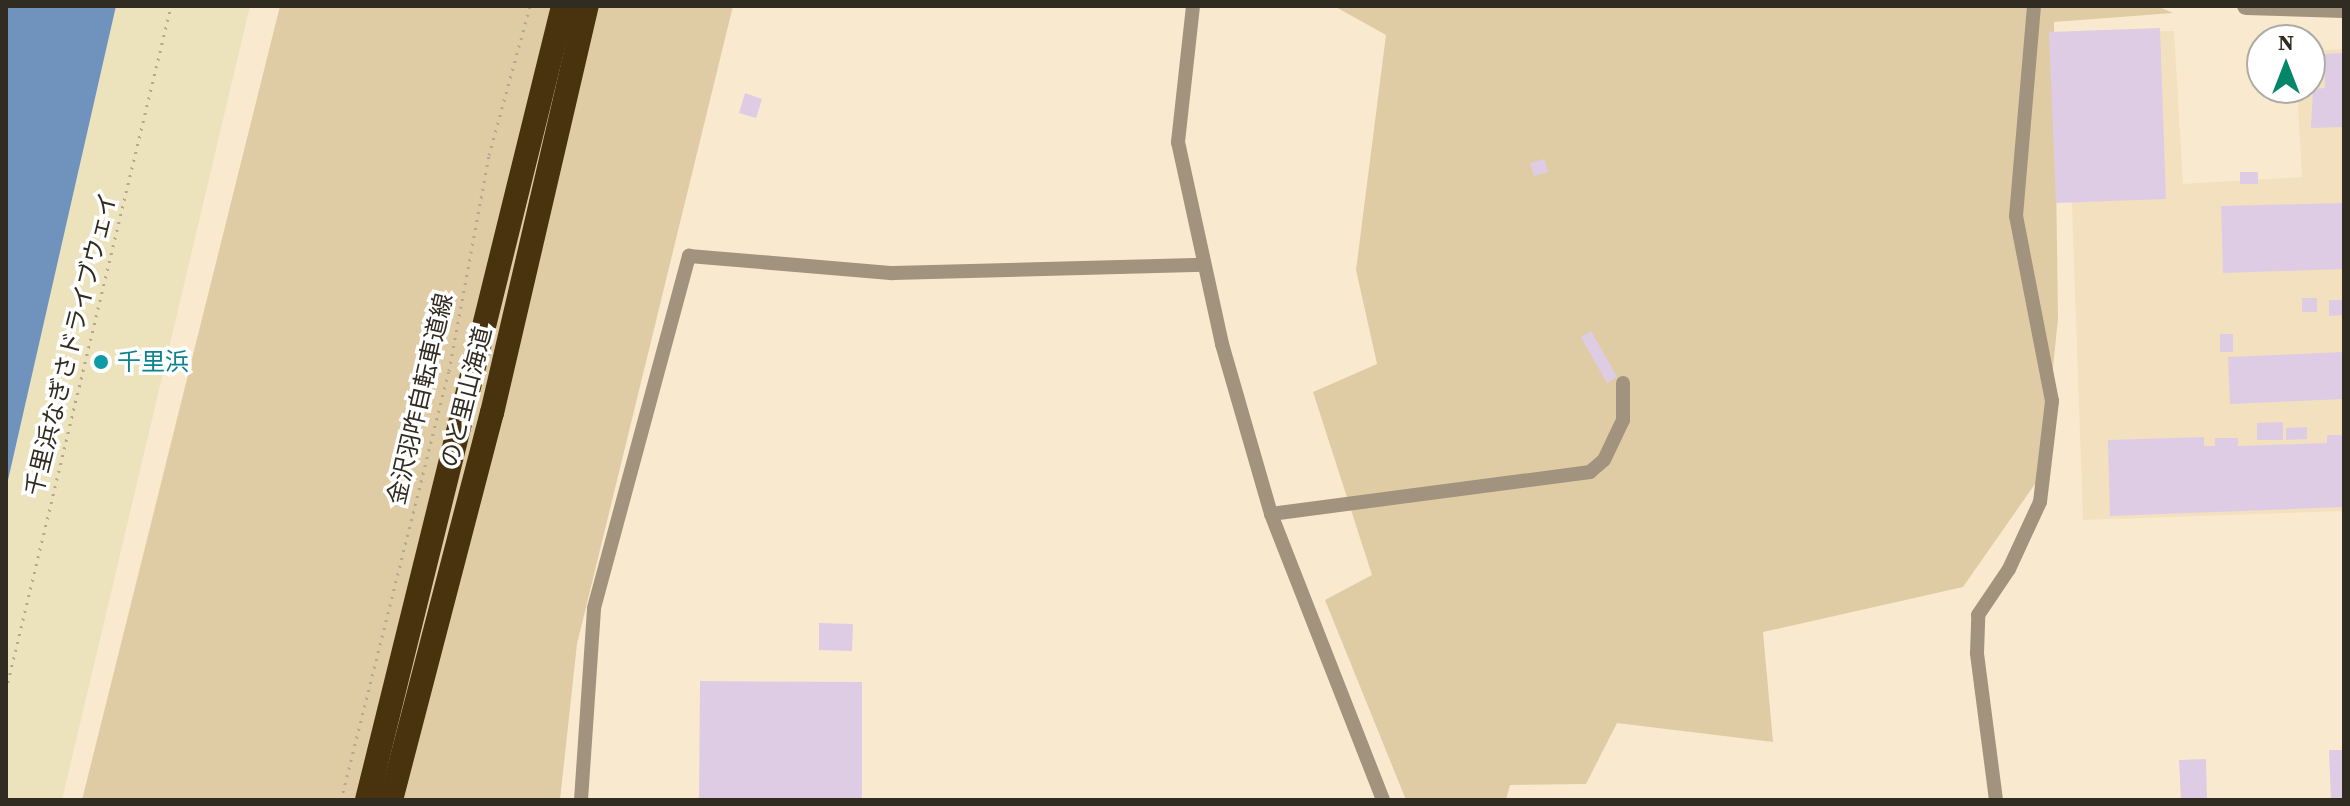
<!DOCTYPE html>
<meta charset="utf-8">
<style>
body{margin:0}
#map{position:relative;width:2350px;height:806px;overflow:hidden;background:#f9eacf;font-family:"Source Serif 4","Noto Sans JP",serif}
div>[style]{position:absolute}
.built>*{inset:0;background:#f3e0be}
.green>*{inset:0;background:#e0cca4}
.sand>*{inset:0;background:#ece3bd}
.water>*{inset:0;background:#7093bd}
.building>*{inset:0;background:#decce5}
.path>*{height:3px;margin-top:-1.5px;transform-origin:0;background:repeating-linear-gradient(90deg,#b3a892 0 2px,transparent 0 8px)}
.minor>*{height:14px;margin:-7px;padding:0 7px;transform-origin:7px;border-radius:7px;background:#a2937f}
.tertiary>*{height:18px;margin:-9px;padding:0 9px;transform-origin:9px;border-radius:9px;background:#a2937f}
.motorway>*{height:24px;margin:-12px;padding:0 12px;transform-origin:12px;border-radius:12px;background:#49320e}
.dots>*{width:22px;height:22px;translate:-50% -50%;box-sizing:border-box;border:4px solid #fff;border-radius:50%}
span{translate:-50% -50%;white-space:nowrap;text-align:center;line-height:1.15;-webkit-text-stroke:7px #fff;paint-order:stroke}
.street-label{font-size:24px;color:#312c21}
.culture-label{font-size:24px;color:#0d838f}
.left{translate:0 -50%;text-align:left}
.frame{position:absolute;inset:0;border:8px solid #312c21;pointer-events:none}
.north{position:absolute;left:2246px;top:24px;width:80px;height:80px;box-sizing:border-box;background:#fff;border:2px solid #adaba6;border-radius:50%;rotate:0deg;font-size:22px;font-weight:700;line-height:32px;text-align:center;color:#312c21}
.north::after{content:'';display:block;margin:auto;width:28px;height:36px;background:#058669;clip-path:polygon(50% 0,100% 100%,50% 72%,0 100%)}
</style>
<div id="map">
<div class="built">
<div style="clip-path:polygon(2174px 31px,2183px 184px,2302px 177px,2297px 88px,2310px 88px,2310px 51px,2344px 49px,2344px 511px,2083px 520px,2066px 33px)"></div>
</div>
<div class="green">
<div style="clip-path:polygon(280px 6px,733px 6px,577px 644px,560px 800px,82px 800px)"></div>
<div style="clip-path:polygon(1334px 6px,2157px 6px,2173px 13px,2054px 22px,2058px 319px,2042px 474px,1963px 587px,1763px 632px,1773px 742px,1617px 723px,1586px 784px,1510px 785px,1506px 800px,1406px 800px,1325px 600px,1372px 575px,1313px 392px,1377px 364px,1356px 270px,1386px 35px)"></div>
</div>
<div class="sand">
<div style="clip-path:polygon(116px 6px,250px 6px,62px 800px,6px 800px,6px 489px)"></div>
</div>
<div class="water">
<div style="clip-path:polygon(6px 6px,116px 6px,6px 489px)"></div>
</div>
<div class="building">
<div style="clip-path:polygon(2160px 28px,2166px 199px,2056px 203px,2049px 32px)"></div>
<div style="clip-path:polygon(2344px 53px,2344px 127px,2311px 128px,2313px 89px,2325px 88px,2324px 54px)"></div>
<div style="clip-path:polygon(745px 93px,762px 99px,756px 118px,739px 113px)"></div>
<div style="clip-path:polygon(1544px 159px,1548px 172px,1534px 176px,1530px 163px)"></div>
<div style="clip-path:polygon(2240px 172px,2258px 172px,2258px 184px,2240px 184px)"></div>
<div style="clip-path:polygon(2344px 203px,2344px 269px,2223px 273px,2221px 206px)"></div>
<div style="clip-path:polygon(2302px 298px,2317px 298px,2317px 312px,2302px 312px)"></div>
<div style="clip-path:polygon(2329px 300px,2344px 300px,2344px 315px,2329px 316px)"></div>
<div style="clip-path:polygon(1591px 331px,1617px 377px,1607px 383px,1581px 337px)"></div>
<div style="clip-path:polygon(2220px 334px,2233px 334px,2233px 352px,2220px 352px)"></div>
<div style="clip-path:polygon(2344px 352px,2344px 399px,2230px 404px,2228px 357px)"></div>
<div style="clip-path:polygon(2283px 422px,2283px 440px,2257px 440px,2257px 423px)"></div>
<div style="clip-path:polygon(2307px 427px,2307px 439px,2286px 440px,2286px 428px)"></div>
<div style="clip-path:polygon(2327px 435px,2344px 435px,2344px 507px,2110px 516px,2108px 440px,2204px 437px,2204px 446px,2215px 446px,2215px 438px,2238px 438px,2238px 446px,2327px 443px)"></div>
<div style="clip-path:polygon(819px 623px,853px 624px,852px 651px,819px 650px)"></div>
<div style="clip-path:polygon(700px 681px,862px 682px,862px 800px,699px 800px)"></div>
<div style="clip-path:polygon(2329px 750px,2344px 750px,2344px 800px,2331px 800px)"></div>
<div style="clip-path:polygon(2206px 759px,2207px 800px,2181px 800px,2179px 760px)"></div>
</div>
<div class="path">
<div style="left:6px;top:690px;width:704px;rotate:-76.44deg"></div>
<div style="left:341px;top:800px;width:442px;rotate:-75.9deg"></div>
<div style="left:449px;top:371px;width:220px;rotate:-79.5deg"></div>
<div style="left:489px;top:155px;width:155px;rotate:-74.6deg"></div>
</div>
<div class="minor">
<div style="left:1193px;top:6px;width:137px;rotate:96.3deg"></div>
<div style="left:1178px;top:142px;width:207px;rotate:77.7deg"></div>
<div style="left:1222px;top:344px;width:177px;rotate:73.9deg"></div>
<div style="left:1271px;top:514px;width:307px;rotate:68.6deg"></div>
<div style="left:1271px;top:514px;width:322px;rotate:-7.5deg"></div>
<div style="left:1590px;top:472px;width:18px;rotate:-41deg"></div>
<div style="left:1604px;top:460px;width:44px;rotate:-64.6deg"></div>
<div style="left:1623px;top:420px;width:37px;rotate:-90deg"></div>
<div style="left:581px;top:800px;width:192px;rotate:-86.1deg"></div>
<div style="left:594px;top:608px;width:365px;rotate:-74.9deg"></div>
<div style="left:689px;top:256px;width:205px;rotate:4.8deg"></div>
<div style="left:893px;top:273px;width:311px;rotate:-1.5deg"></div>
<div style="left:1996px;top:800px;width:148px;rotate:-97.4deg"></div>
<div style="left:1977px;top:653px;width:38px;rotate:-88deg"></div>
<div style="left:1978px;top:615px;width:55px;rotate:-56deg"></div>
<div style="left:2009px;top:569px;width:74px;rotate:-65.2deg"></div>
<div style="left:2040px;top:502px;width:102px;rotate:-83.2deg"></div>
<div style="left:2052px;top:401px;width:188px;rotate:-101deg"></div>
<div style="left:2016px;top:216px;width:211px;rotate:-85.1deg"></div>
</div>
<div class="tertiary">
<div style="left:2246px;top:6px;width:98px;rotate:1.8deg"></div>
</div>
<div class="motorway">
<div style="left:367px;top:800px;width:818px;rotate:-76.13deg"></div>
<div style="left:391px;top:800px;width:400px;rotate:-75.4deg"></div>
<div style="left:492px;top:413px;width:418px;rotate:-76.9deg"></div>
</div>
<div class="dots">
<div style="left:101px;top:362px;background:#0f9aa8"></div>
</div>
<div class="street-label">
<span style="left:71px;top:344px;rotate:-76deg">千里浜なぎさドライブウェイ</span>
<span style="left:466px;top:397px;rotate:-76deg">のと里山海道</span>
<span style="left:420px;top:399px;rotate:-77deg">金沢羽咋自転車道線</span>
</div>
<div class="culture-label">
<span class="left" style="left:117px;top:362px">千里浜</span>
</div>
<div class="frame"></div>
<div class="north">N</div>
</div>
